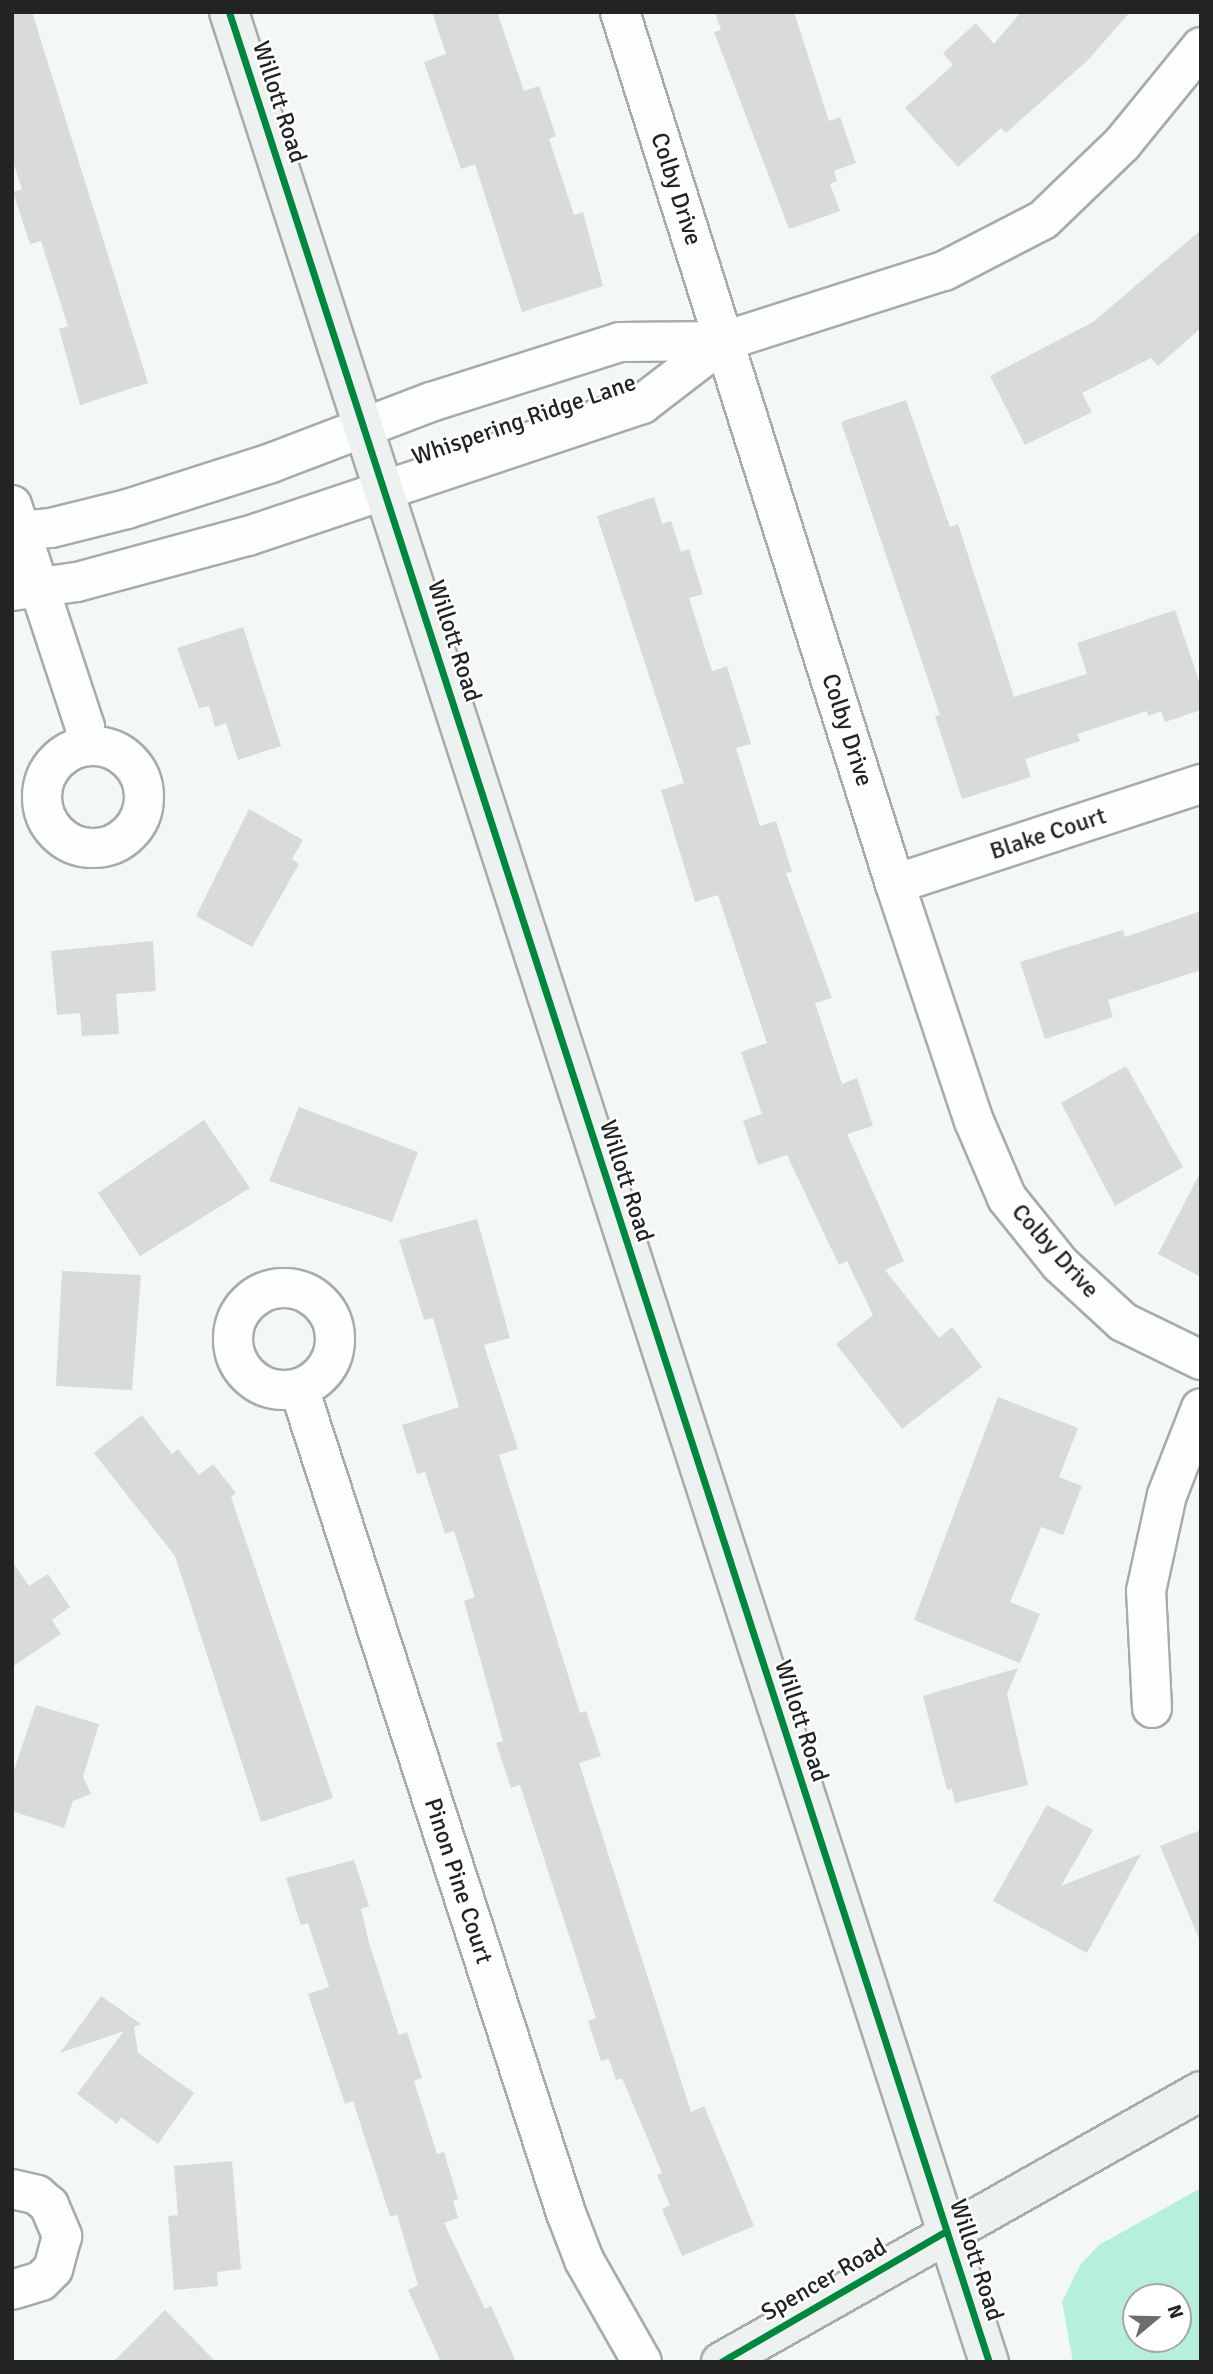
<!DOCTYPE html>
<style>
body{margin:0}
#map{position:relative;width:1213px;height:2374px;overflow:hidden;background:#f3f7f5;font-family:Signika,sans-serif}
div>[style]{position:absolute}
.green>*{inset:0;background:#b7f0da}
.building>*{inset:0;background:#d8dbda}
.roads{filter:drop-shadow(2px 0 #a8aba9) drop-shadow(-2px 0 #a8aba9) drop-shadow(0 2px #a8aba9) drop-shadow(0 -2px #a8aba9)}
.minor>*{height:38px;margin:-19px;padding:0 19px;transform-origin:19px;border-radius:19px;background:#fdfefe}
.minor>.ring{margin:-19px;padding:0;box-sizing:content-box;background:none;border:38px solid #fdfefe;border-radius:50%}
.secondary>*{height:38px;margin:-19px;padding:0 19px;transform-origin:19px;border-radius:19px;background:#edf1f0}
.cycleway>*{height:7px;margin:-3.5px;padding:0 3.5px;transform-origin:3.5px;border-radius:3.5px;background:#00873e}
span{translate:-50% -50%;white-space:nowrap;text-align:center;line-height:1.15;-webkit-text-stroke:5px #fff;paint-order:stroke}
.street-label{font-size:24px;color:#222423}
.frame{position:absolute;inset:0;border:14px solid #222423;pointer-events:none}
.north{position:absolute;left:1122px;top:2283px;width:70px;height:70px;box-sizing:border-box;background:#fff;border:2px solid #a7a7a7;border-radius:50%;rotate:71deg;font-size:19px;font-weight:700;line-height:28px;text-align:center;color:#222423}
.north::after{content:'';display:block;margin:auto;width:24px;height:32px;background:#6b6e6c;clip-path:polygon(50% 0,100% 100%,50% 72%,0 100%)}
</style>
<div id="map">
<div class="green">
<div style="clip-path:polygon(evenodd,1201px 2188px,1201px 2362px,1073px 2362px,1062px 2302px,1080px 2265px,1099px 2245px,1201px 2188px,1136px 2297px,1178px 2297px,1178px 2339px,1136px 2339px,1136px 2297px)"></div>
</div>
<div class="building">
<div style="clip-path:polygon(12px 12px,32px 12px,148px 383px,80px 405px,59px 329px,68px 326px,41px 241px,30px 244px,13px 192px,22px 189px,12px 159px)"></div>
<div style="clip-path:polygon(432px 12px,497px 12px,524px 91px,539px 86px,556px 136px,549px 139px,574px 215px,583px 212px,603px 286px,522px 312px,475px 164px,461px 169px,424px 62px,446px 54px)"></div>
<div style="clip-path:polygon(715px 12px,794px 12px,829px 121px,840px 117px,856px 163px,834px 171px,837px 181px,830px 184px,840px 211px,789px 229px,714px 32px,721px 30px)"></div>
<div style="clip-path:polygon(1021px 12px,1130px 12px,1088px 60px,1006px 133px,1001px 128px,958px 167px,905px 108px,953px 65px,943px 53px,976px 23px,994px 44px)"></div>
<div style="clip-path:polygon(1201px 230px,1201px 328px,1158px 366px,1151px 358px,1082px 393px,1092px 412px,1025px 445px,990px 376px,1093px 322px)"></div>
<div style="clip-path:polygon(906px 400px,950px 527px,958px 524px,1014px 697px,1087px 674px,1077px 643px,1175px 610px,1201px 687px,1201px 710px,1165px 722px,1161px 711px,1148px 716px,1147px 711px,1077px 734px,1080px 741px,1025px 759px,1031px 777px,962px 799px,935px 716px,940px 715px,841px 422px)"></div>
<div style="clip-path:polygon(654px 497px,662px 524px,671px 521px,681px 552px,689px 549px,703px 594px,689px 598px,712px 671px,727px 666px,751px 744px,736px 748px,760px 826px,776px 821px,792px 872px,786px 873px,832px 998px,815px 1003px,842px 1084px,857px 1078px,873px 1126px,847px 1134px,904px 1261px,885px 1270px,939px 1338px,952px 1327px,982px 1367px,902px 1429px,836px 1344px,873px 1315px,847px 1261px,839px 1265px,787px 1155px,758px 1165px,743px 1121px,762px 1114px,741px 1052px,767px 1043px,718px 895px,695px 902px,661px 790px,684px 783px,597px 516px)"></div>
<div style="clip-path:polygon(243px 627px,281px 746px,238px 760px,226px 723px,215px 727px,209px 706px,199px 708px,177px 648px)"></div>
<div style="clip-path:polygon(249px 809px,303px 840px,292px 859px,299px 864px,252px 947px,196px 916px)"></div>
<div style="clip-path:polygon(1201px 911px,1201px 970px,1108px 1000px,1113px 1017px,1045px 1039px,1020px 962px,1123px 930px,1125px 937px)"></div>
<div style="clip-path:polygon(153px 941px,156px 991px,116px 994px,119px 1034px,82px 1036px,80px 1013px,57px 1015px,51px 951px)"></div>
<div style="clip-path:polygon(1126px 1066px,1183px 1167px,1115px 1206px,1061px 1103px)"></div>
<div style="clip-path:polygon(299px 1107px,418px 1152px,392px 1222px,269px 1181px)"></div>
<div style="clip-path:polygon(204px 1120px,250px 1188px,140px 1256px,98px 1193px)"></div>
<div style="clip-path:polygon(1201px 1171px,1201px 1277px,1158px 1254px)"></div>
<div style="clip-path:polygon(477px 1219px,510px 1338px,484px 1345px,518px 1449px,499px 1455px,580px 1713px,586px 1711px,601px 1756px,579px 1763px,691px 2112px,704px 2106px,754px 2226px,682px 2256px,662px 2209px,670px 2205px,657px 2175px,662px 2173px,622px 2078px,616px 2080px,609px 2059px,601px 2061px,588px 2021px,596px 2018px,520px 1785px,511px 1788px,496px 1743px,503px 1741px,464px 1601px,475px 1597px,454px 1531px,445px 1534px,425px 1472px,417px 1474px,402px 1425px,459px 1407px,433px 1318px,424px 1320px,399px 1240px)"></div>
<div style="clip-path:polygon(62px 1271px,141px 1275px,132px 1390px,56px 1386px)"></div>
<div style="clip-path:polygon(998px 1397px,1078px 1428px,1059px 1477px,1082px 1486px,1063px 1535px,1041px 1527px,1010px 1602px,1040px 1614px,1020px 1663px,914px 1620px)"></div>
<div style="clip-path:polygon(142px 1415px,172px 1454px,178px 1449px,199px 1475px,213px 1464px,236px 1493px,231px 1497px,333px 1798px,261px 1822px,175px 1556px,94px 1453px)"></div>
<div style="clip-path:polygon(12px 1561px,29px 1586px,48px 1574px,70px 1607px,52px 1620px,61px 1634px,12px 1667px)"></div>
<div style="clip-path:polygon(1018px 1668px,1007px 1694px,1028px 1785px,955px 1803px,952px 1789px,947px 1790px,923px 1696px)"></div>
<div style="clip-path:polygon(36px 1705px,99px 1724px,83px 1777px,91px 1794px,73px 1801px,64px 1828px,12px 1811px,12px 1776px)"></div>
<div style="clip-path:polygon(1047px 1805px,1093px 1830px,1061px 1886px,1141px 1854px,1087px 1953px,993px 1901px)"></div>
<div style="clip-path:polygon(1201px 1830px,1201px 1941px,1200px 1941px,1160px 1846px)"></div>
<div style="clip-path:polygon(354px 1860px,369px 1906px,361px 1909px,369px 1943px,399px 2035px,407px 2032px,422px 2078px,414px 2081px,437px 2154px,444px 2152px,458px 2199px,453px 2201px,458px 2218px,444px 2223px,485px 2309px,491px 2306px,516px 2362px,441px 2362px,408px 2290px,418px 2285px,397px 2215px,390px 2216px,353px 2101px,345px 2104px,308px 1994px,329px 1987px,308px 1923px,301px 1925px,286px 1878px)"></div>
<div style="clip-path:polygon(101px 1996px,141px 2024px,134px 2027px,138px 2053px,194px 2093px,158px 2144px,121px 2117px,117px 2124px,77px 2094px,124px 2031px,60px 2053px)"></div>
<div style="clip-path:polygon(232px 2161px,241px 2269px,217px 2272px,218px 2286px,174px 2290px,168px 2216px,178px 2215px,174px 2166px)"></div>
<div style="clip-path:polygon(165px 2310px,216px 2362px,113px 2362px)"></div>
</div>
<div class="roads">
<div class="minor">
<div style="left:620px;top:12px;width:914px;rotate:72.5deg"></div>
<div style="left:895px;top:884px;width:250px;rotate:71.6deg"></div>
<div style="left:974px;top:1121px;width:84px;rotate:66.8deg"></div>
<div style="left:1007px;top:1198px;width:85px;rotate:51.2deg"></div>
<div style="left:1060px;top:1264px;width:86px;rotate:42.6deg"></div>
<div style="left:1123px;top:1322px;width:87px;rotate:26deg"></div>
<div style="left:12px;top:505px;width:234px;rotate:71.8deg"></div>
<div style="left:85px;top:727px;width:19px;rotate:87deg"></div>
<div style="left:12px;top:532px;width:39px;rotate:-6deg"></div>
<div style="left:51px;top:528px;width:78px;rotate:-14deg"></div>
<div style="left:127px;top:509px;width:151px;rotate:-17.7deg"></div>
<div style="left:271px;top:463px;width:171px;rotate:-20.9deg"></div>
<div style="left:431px;top:402px;width:198px;rotate:-17.6deg"></div>
<div style="left:620px;top:342px;width:104px;rotate:-0.6deg"></div>
<div style="left:724px;top:341px;width:231px;rotate:-17.7deg"></div>
<div style="left:944px;top:271px;width:111px;rotate:-27.3deg"></div>
<div style="left:1043px;top:220px;width:110px;rotate:-43.9deg"></div>
<div style="left:1122px;top:144px;width:125px;rotate:-50.8deg"></div>
<div style="left:12px;top:591px;width:66px;rotate:-7.9deg"></div>
<div style="left:77px;top:582px;width:177px;rotate:-15.1deg"></div>
<div style="left:248px;top:536px;width:416px;rotate:-18.5deg"></div>
<div style="left:642px;top:404px;width:103px;rotate:-37.5deg"></div>
<div class="ring" style="left:42px;top:746px;width:64px;height:64px"></div>
<div style="left:895px;top:884px;width:322px;rotate:-18.1deg"></div>
<div class="ring" style="left:233px;top:1288px;width:64px;height:64px"></div>
<div style="left:299px;top:1388px;width:867px;rotate:72.07deg"></div>
<div style="left:566px;top:2213px;width:50px;rotate:69deg"></div>
<div style="left:584px;top:2260px;width:117px;rotate:60.4deg"></div>
<div style="left:1152px;top:1708px;width:117px;rotate:-92.9deg"></div>
<div style="left:1146px;top:1591px;width:98px;rotate:-77.7deg"></div>
<div style="left:1167px;top:1495px;width:93px;rotate:-68.7deg"></div>
<div style="left:12px;top:2189px;width:26px;rotate:13deg"></div>
<div style="left:37px;top:2195px;width:16px;rotate:40deg"></div>
<div style="left:49px;top:2205px;width:34px;rotate:67deg"></div>
<div style="left:62px;top:2236px;width:34px;rotate:105deg"></div>
<div style="left:53px;top:2269px;width:17px;rotate:135deg"></div>
<div style="left:41px;top:2281px;width:30px;rotate:163deg"></div>
</div>
<div class="secondary">
<div style="left:229px;top:12px;width:2470px;rotate:72.08deg"></div>
<div style="left:721px;top:2362px;width:551px;rotate:-29.45deg"></div>
</div>
</div>
<div class="cycleway">
<div style="left:229px;top:12px;width:2470px;rotate:72.08deg"></div>
<div style="left:721px;top:2362px;width:260px;rotate:-30.2deg"></div>
</div>
<div class="street-label">
<span style="left:279px;top:102px;rotate:72deg">Willott Road</span>
<span style="left:676px;top:189px;rotate:72deg">Colby Drive</span>
<span style="left:524px;top:420px;rotate:-19deg">Whispering Ridge Lane</span>
<span style="left:454px;top:641px;rotate:72deg">Willott Road</span>
<span style="left:847px;top:730px;rotate:72deg">Colby Drive</span>
<span style="left:1048px;top:834px;rotate:-18deg">Blake Court</span>
<span style="left:626px;top:1181px;rotate:72deg">Willott Road</span>
<span style="left:1055px;top:1251px;rotate:48deg">Colby Drive</span>
<span style="left:801px;top:1721px;rotate:72deg">Willott Road</span>
<span style="left:458px;top:1881px;rotate:72deg">Pinon Pine Court</span>
<span style="left:976px;top:2260px;rotate:72deg">Willott Road</span>
<span style="left:824px;top:2280px;rotate:-30deg">Spencer Road</span>
</div>
<div class="frame"></div>
<div class="north">N</div>
</div>
